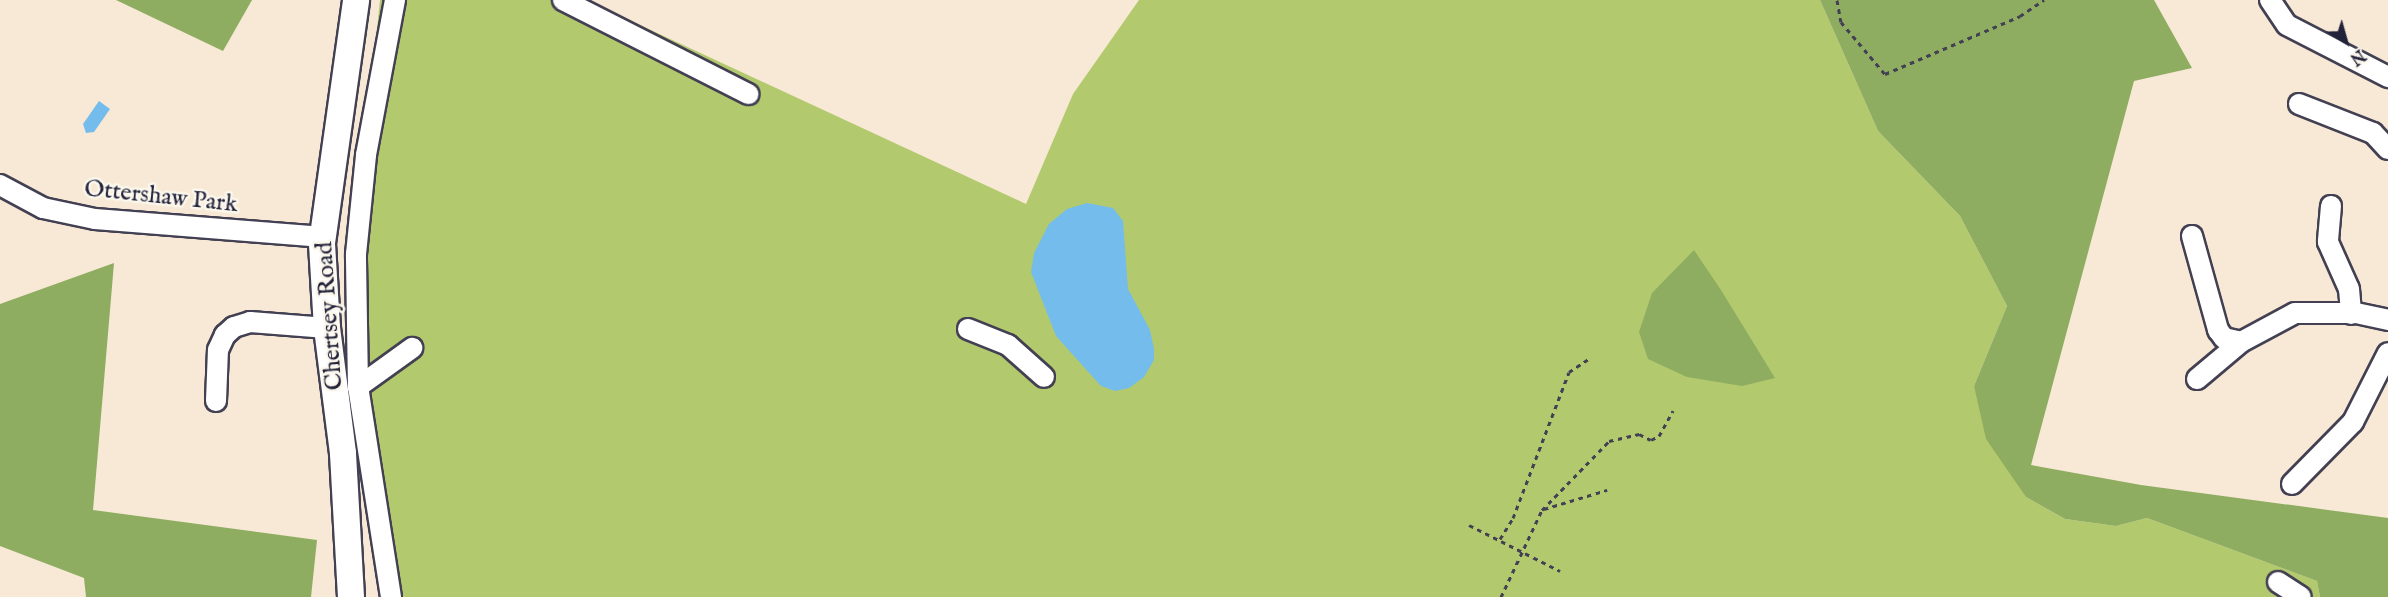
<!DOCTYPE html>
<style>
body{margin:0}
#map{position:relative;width:2388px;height:597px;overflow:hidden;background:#f7e9d5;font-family:"IM FELL English",serif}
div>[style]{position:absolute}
.green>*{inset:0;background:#b3c96e}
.forest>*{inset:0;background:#8ead61}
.water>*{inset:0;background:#73bceb}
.path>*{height:3px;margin-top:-1.5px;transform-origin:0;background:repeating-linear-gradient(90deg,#424052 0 4.5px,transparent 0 9px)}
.roads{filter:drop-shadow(2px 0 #424052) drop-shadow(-2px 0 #424052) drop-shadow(0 2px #424052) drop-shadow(0 -2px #424052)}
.minor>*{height:20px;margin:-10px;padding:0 10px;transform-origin:10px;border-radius:10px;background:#fff}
.major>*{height:26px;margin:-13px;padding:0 13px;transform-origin:13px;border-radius:13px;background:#fff}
span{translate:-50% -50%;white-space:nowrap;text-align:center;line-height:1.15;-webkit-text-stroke:5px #fbf7ec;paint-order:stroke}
.street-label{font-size:24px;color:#22223b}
.north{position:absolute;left:2316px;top:12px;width:60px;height:60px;-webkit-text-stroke:4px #fbf7ec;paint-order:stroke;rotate:143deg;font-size:16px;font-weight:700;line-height:24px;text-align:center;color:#22223b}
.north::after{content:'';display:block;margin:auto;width:21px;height:27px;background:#22223b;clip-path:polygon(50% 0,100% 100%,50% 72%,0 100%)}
</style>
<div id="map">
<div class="green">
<div style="clip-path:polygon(380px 0,586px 0,1026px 204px,1073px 94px,1139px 0,1820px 0,1878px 131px,1960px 216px,2007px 306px,1974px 386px,2026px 497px,2065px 519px,2116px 526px,2147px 518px,2317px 581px,2320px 597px,388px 597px,353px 261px)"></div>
</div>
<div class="forest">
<div style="clip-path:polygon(116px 0,252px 0,223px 51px)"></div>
<div style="clip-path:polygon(1820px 0,2154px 0,2192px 68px,2134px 81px,2031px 465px,2141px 485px,2388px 518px,2388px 597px,2320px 597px,2317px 581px,2147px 518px,2116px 526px,2065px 519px,2026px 497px,1986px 439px,1974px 386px,2007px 306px,1960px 216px,1878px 131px)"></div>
<div style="clip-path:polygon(1694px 250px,1721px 290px,1775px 378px,1742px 386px,1687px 377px,1648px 359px,1639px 332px,1652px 293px)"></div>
<div style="clip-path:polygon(114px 263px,93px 510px,317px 540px,311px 597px,86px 597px,84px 578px,0 546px,0 304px)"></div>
</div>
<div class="water">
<div style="clip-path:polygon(99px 101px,110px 109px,94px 132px,86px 133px,83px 124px)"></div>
<div style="clip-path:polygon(1087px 203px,1113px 208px,1123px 221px,1128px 289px,1150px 330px,1154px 349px,1154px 360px,1144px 377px,1129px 388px,1115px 391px,1101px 386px,1056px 336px,1031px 272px,1034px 253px,1049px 224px,1067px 209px)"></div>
</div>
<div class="path">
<div style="left:1837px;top:0;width:22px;rotate:80deg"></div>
<div style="left:1841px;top:22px;width:68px;rotate:49.8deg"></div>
<div style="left:1885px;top:74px;width:147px;rotate:-23.2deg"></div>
<div style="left:2020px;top:16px;width:29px;rotate:-34deg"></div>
<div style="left:1544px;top:509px;width:66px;rotate:-16.8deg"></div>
<div style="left:1469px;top:525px;width:102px;rotate:26.8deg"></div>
<div style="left:1500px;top:539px;width:25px;rotate:-58deg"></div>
<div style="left:1513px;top:518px;width:156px;rotate:-69deg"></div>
<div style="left:1569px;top:372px;width:23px;rotate:-34deg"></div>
<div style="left:1501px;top:597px;width:96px;rotate:-64.8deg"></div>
<div style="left:1542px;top:510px;width:96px;rotate:-45.8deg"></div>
<div style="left:1609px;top:441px;width:31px;rotate:-13deg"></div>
<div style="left:1639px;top:434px;width:13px;rotate:27deg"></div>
<div style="left:1651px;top:440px;width:9px;rotate:-27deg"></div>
<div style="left:1659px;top:436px;width:29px;rotate:-61deg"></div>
</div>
<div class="roads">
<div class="minor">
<div style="left:563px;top:0;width:208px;rotate:26.9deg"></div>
<div style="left:2270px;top:0;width:30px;rotate:56deg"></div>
<div style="left:2287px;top:25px;width:114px;rotate:27.2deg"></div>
<div style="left:2299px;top:104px;width:79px;rotate:21.4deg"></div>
<div style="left:2373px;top:133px;width:22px;rotate:47deg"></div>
<div style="left:0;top:185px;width:49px;rotate:28.1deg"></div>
<div style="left:43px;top:208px;width:53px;rotate:11.9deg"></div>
<div style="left:95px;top:219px;width:229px;rotate:4.5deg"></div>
<div style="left:2331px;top:206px;width:36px;rotate:95deg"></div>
<div style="left:2328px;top:242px;width:51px;rotate:65.9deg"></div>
<div style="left:2349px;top:289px;width:25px;rotate:85deg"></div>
<div style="left:2192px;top:236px;width:98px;rotate:74.5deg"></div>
<div style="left:2218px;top:330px;width:10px;rotate:53deg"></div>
<div style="left:2224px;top:338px;width:17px;rotate:13deg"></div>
<div style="left:968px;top:329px;width:43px;rotate:21.8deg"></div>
<div style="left:1008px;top:345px;width:48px;rotate:41.6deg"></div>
<div style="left:2197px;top:379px;width:57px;rotate:-40.1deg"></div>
<div style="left:2241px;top:342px;width:61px;rotate:-28.2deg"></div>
<div style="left:2295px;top:313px;width:61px"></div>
<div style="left:2356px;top:313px;width:33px;rotate:12deg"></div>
<div style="left:358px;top:387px;width:67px;rotate:-35.8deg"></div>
<div style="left:216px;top:401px;width:51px;rotate:-87.8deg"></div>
<div style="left:218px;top:350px;width:17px;rotate:-65deg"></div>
<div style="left:225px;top:335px;width:12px;rotate:-42deg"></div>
<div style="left:234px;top:327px;width:17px;rotate:-17deg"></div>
<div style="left:250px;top:322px;width:77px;rotate:4.5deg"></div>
<div style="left:2292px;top:484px;width:87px;rotate:-45.5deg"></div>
<div style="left:2353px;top:422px;width:77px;rotate:-63.1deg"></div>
<div style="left:2278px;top:582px;width:27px;rotate:33deg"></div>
<div style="left:391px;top:597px;width:213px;rotate:-98.9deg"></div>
<div style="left:358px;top:387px;width:133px;rotate:-90.9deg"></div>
<div style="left:356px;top:254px;width:100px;rotate:-84.2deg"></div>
<div style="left:366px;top:155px;width:158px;rotate:-79.4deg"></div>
</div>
<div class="major">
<div style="left:351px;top:597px;width:144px;rotate:-93.2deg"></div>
<div style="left:343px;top:453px;width:126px;rotate:-97.3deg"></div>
<div style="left:327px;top:328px;width:85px;rotate:-93.4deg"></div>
<div style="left:322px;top:243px;width:245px;rotate:-82deg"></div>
</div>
</div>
<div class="street-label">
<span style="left:161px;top:197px;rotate:6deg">Ottershaw Park</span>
<span style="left:330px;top:316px;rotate:-94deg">Chertsey Road</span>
</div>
<div class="north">N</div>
</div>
